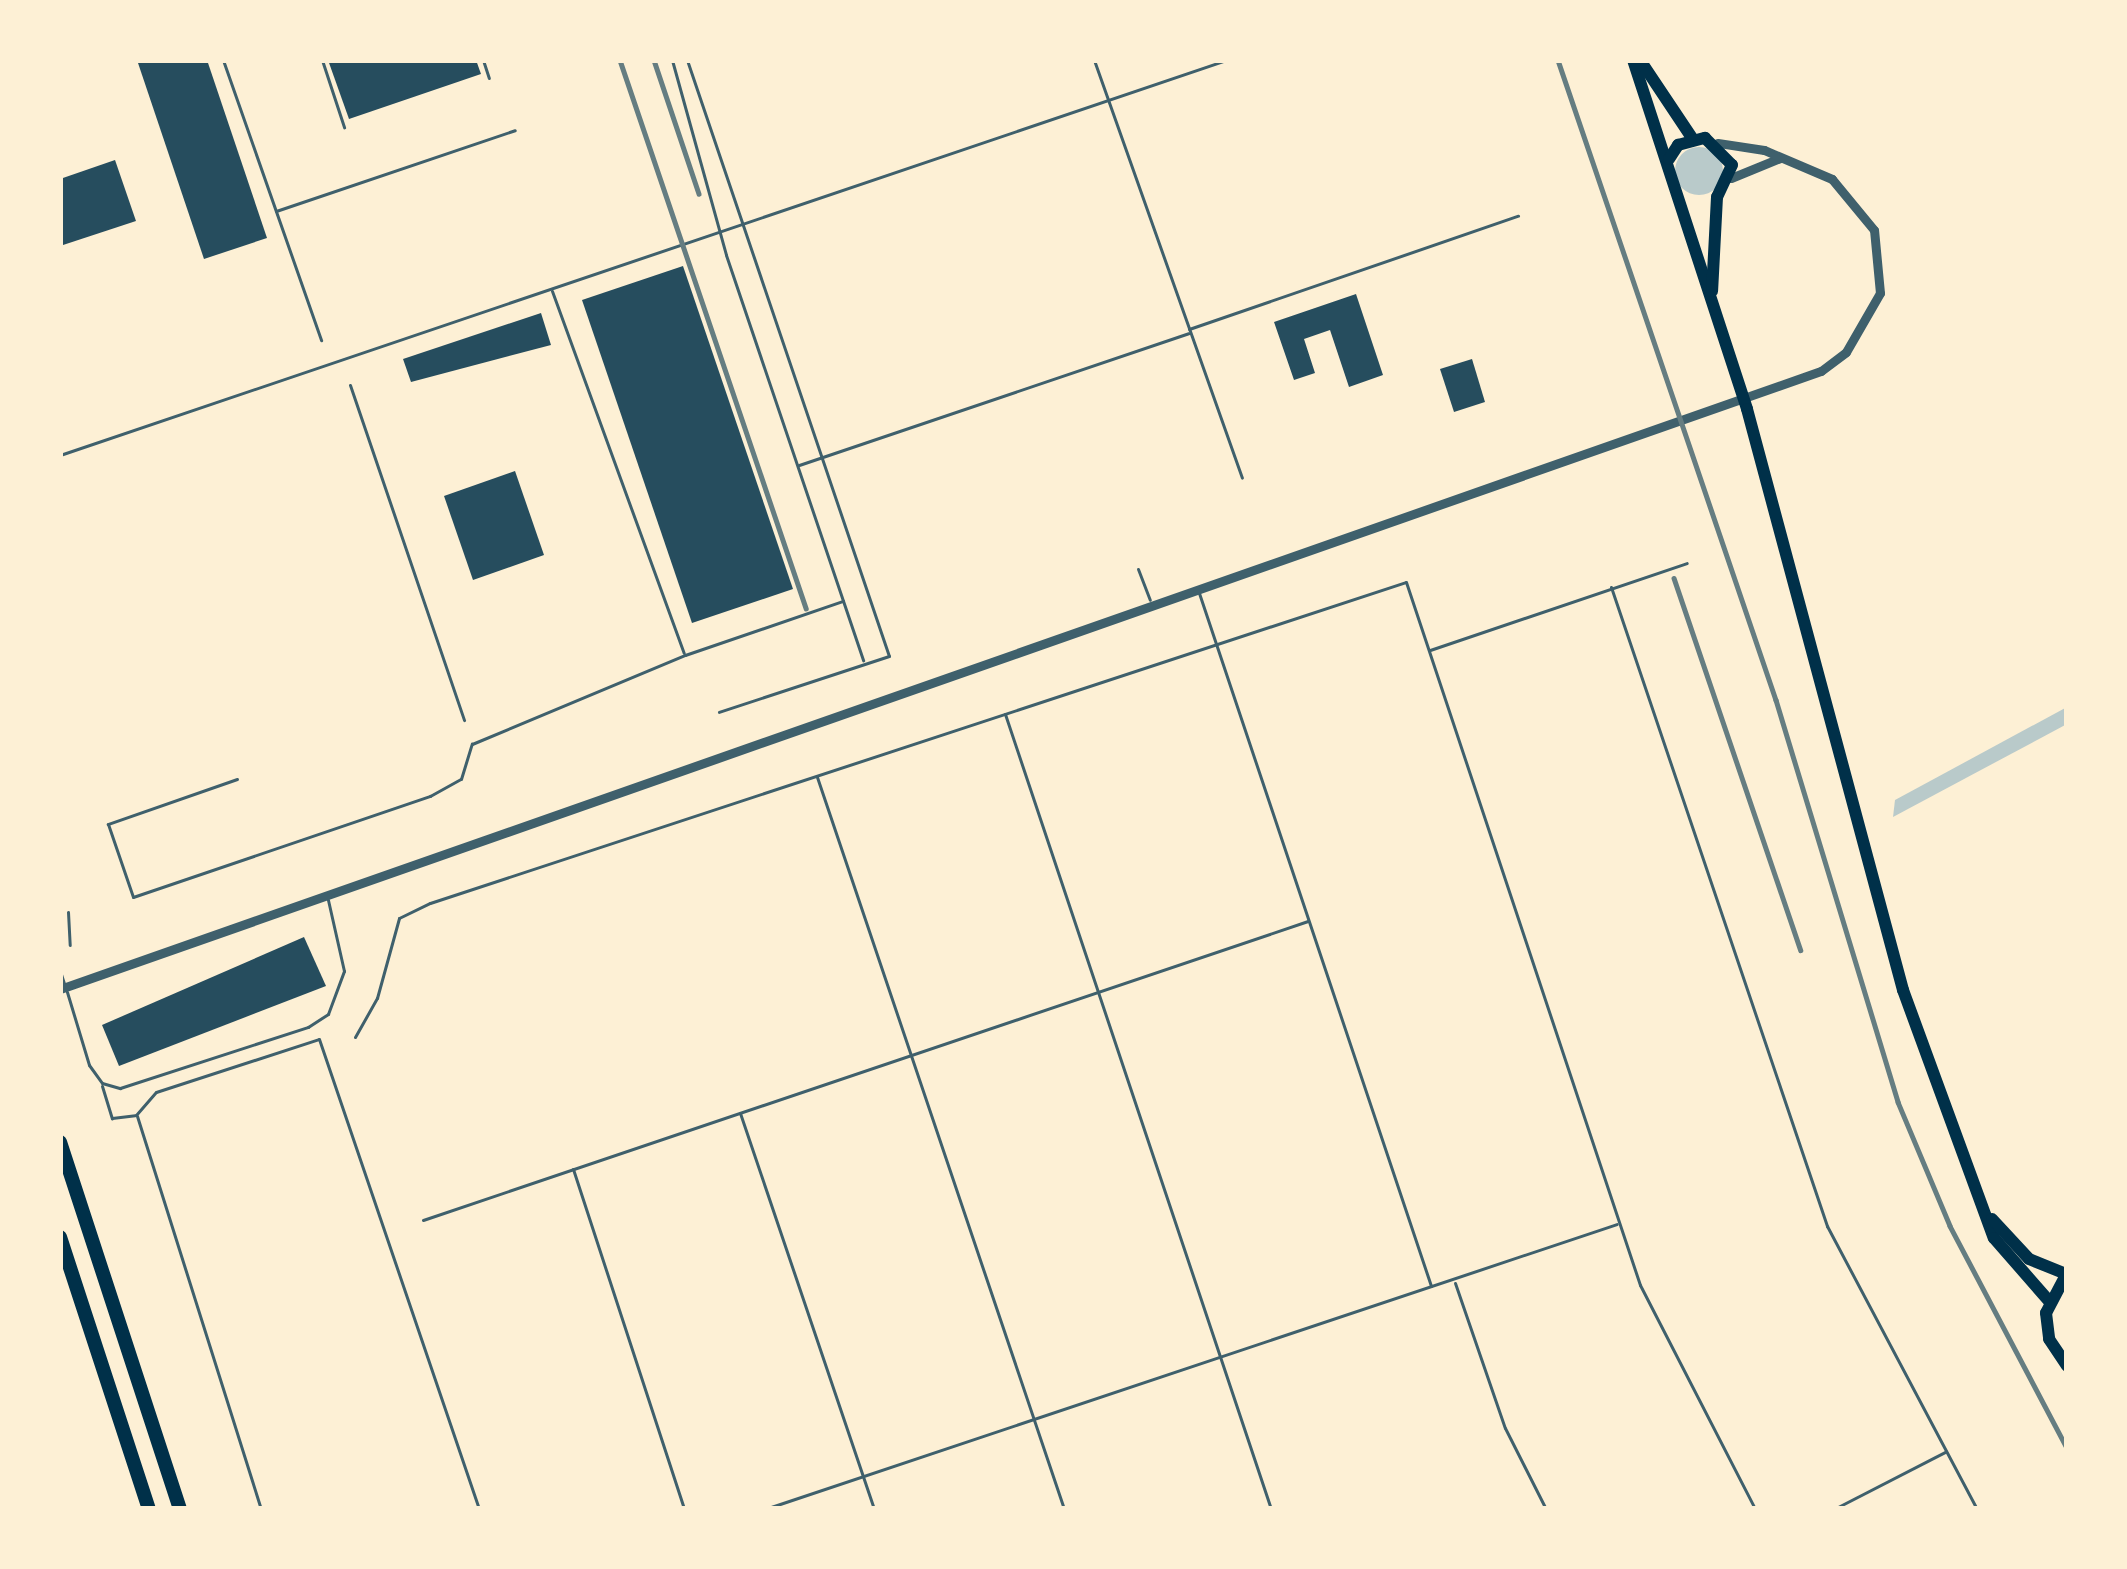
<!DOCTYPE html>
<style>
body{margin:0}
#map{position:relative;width:2127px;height:1569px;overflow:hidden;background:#fdf0d5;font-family:Signika,sans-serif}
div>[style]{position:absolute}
.green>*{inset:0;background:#b9caca}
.round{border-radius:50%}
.building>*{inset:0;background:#264d5e}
.service>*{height:3px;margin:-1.5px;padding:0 1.5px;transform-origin:1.5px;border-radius:1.5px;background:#3f606c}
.tertiary>*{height:9px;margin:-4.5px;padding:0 4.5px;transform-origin:4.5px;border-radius:4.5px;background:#3f606c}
.primary>*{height:12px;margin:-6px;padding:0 6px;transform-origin:6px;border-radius:6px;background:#003049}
.motorway>*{height:14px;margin:-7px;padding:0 7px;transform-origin:7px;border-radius:7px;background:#003049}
.rail>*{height:4.5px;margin:-2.25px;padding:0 2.25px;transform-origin:2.25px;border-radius:2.25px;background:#657d81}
span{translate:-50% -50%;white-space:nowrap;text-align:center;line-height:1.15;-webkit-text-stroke:9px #fdf0d5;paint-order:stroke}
.frame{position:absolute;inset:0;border:63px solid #fdf0d5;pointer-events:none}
</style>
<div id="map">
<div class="green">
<div class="round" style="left:1675px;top:147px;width:48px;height:48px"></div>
<div style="clip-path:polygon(2067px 707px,2067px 724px,1893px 817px,1895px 800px)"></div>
</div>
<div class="building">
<div style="clip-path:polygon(137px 60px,207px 60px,267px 238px,204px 259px)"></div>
<div style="clip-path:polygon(328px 60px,476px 60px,481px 74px,349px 119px)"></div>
<div style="clip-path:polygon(115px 160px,136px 221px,60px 246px,60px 179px)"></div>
<div style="clip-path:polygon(683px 266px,793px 589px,692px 623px,582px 300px)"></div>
<div style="clip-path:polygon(1356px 294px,1383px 375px,1349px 387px,1330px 330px,1304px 339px,1315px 373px,1294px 380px,1274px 322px)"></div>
<div style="clip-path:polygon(541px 313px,551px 345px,411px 382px,403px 359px)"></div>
<div style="clip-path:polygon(1472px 359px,1485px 402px,1454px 412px,1440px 369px)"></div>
<div style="clip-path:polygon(515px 471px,544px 555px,473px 580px,444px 496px)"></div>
<div style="clip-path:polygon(304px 937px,326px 986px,119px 1066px,102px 1025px)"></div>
</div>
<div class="service">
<div style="left:223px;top:60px;width:297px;rotate:70.7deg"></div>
<div style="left:322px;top:60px;width:71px;rotate:71.8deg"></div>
<div style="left:483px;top:60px;width:19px;rotate:72deg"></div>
<div style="left:672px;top:60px;width:202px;rotate:74.5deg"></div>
<div style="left:726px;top:255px;width:428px;rotate:71.3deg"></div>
<div style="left:687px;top:60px;width:629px;rotate:71.28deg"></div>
<div style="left:889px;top:656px;width:179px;rotate:161.8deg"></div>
<div style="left:1094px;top:60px;width:443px;rotate:70.5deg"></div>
<div style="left:276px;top:211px;width:252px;rotate:-18.7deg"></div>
<div style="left:552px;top:291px;width:385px;rotate:70deg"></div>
<div style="left:1189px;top:329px;width:348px;rotate:-19deg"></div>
<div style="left:350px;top:385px;width:354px;rotate:71.2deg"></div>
<div style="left:60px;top:455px;width:1231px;rotate:-18.71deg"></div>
<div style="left:799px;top:465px;width:411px;rotate:-18.7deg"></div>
<div style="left:1138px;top:569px;width:33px;rotate:69deg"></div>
<div style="left:1611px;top:587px;width:675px;rotate:71.32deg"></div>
<div style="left:1827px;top:1226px;width:320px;rotate:62.1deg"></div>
<div style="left:1198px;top:590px;width:734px;rotate:71.49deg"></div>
<div style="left:1430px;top:650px;width:271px;rotate:-18.7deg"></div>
<div style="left:1005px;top:714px;width:838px;rotate:71.5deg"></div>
<div style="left:817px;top:777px;width:773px;rotate:71.35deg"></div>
<div style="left:237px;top:779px;width:137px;rotate:160.8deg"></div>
<div style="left:108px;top:824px;width:77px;rotate:71.1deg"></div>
<div style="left:133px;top:897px;width:314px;rotate:-18.8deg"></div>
<div style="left:430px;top:796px;width:35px;rotate:-29deg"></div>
<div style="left:461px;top:779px;width:37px;rotate:-73deg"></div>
<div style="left:472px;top:744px;width:231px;rotate:-22.7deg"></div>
<div style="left:685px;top:655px;width:167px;rotate:-18.9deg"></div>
<div style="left:68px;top:912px;width:33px;rotate:87deg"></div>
<div style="left:60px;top:971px;width:13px;rotate:72deg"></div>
<div style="left:67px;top:992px;width:76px;rotate:73.2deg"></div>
<div style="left:89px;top:1065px;width:22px;rotate:54deg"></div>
<div style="left:102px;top:1083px;width:19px;rotate:16deg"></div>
<div style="left:120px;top:1088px;width:198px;rotate:-18deg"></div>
<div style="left:308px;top:1027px;width:24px;rotate:-33deg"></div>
<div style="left:328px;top:1014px;width:46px;rotate:-69.6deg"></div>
<div style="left:344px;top:971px;width:73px;rotate:-102.7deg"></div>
<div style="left:355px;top:1037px;width:45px;rotate:-60.6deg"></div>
<div style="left:377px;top:998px;width:83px;rotate:-74.6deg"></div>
<div style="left:399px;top:918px;width:34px;rotate:-26deg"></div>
<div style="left:430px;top:903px;width:1027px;rotate:-18.21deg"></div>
<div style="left:1406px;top:582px;width:741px;rotate:71.59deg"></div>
<div style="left:1640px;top:1285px;width:252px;rotate:62.8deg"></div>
<div style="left:102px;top:1086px;width:34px;rotate:73deg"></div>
<div style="left:112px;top:1118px;width:23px;rotate:-7deg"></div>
<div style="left:740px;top:1113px;width:418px;rotate:71.3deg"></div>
<div style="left:136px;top:1115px;width:30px;rotate:-49deg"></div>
<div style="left:156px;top:1092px;width:171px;rotate:-18deg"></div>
<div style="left:319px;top:1039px;width:496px;rotate:71.2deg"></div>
<div style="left:137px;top:1116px;width:412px;rotate:72.5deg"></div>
<div style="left:573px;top:1169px;width:358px;rotate:71.9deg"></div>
<div style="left:423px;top:1220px;width:934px;rotate:-18.67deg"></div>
<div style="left:1455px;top:1283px;width:153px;rotate:71deg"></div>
<div style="left:1505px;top:1428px;width:91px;rotate:63.2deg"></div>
<div style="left:765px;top:1509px;width:898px;rotate:-18.5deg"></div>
<div style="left:1834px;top:1509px;width:125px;rotate:-27.2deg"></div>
</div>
<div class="tertiary">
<div style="left:1731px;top:178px;width:53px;rotate:-22.2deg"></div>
<div style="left:60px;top:989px;width:1866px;rotate:-19.34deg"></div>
<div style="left:1821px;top:371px;width:31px;rotate:-37deg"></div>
<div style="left:1846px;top:352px;width:68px;rotate:-60deg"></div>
<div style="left:1880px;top:293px;width:63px;rotate:-95.4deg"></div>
<div style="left:1874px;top:230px;width:66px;rotate:-129.5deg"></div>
<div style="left:1832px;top:179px;width:74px;rotate:-156.9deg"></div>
<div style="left:1764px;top:150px;width:47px;rotate:-171.3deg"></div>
</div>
<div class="primary">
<div style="left:1633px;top:60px;width:367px;rotate:71.9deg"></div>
<div style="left:1747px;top:409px;width:602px;rotate:74.97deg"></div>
<div style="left:1903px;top:990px;width:264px;rotate:69.9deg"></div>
<div style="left:1994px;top:1238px;width:84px;rotate:48.9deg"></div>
<div style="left:1640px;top:60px;width:94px;rotate:56.3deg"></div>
<div style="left:1669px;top:159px;width:17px;rotate:-57deg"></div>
<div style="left:1678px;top:145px;width:28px;rotate:-15deg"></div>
<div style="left:1705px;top:138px;width:38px;rotate:45deg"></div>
<div style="left:1732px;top:165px;width:35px;rotate:115deg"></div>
<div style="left:1717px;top:197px;width:94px;rotate:93deg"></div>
<div style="left:1992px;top:1219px;width:54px;rotate:47.2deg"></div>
<div style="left:2029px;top:1259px;width:40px;rotate:22deg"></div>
<div style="left:2067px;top:1273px;width:45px;rotate:117.7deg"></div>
<div style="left:2046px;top:1313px;width:26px;rotate:83deg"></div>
<div style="left:2049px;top:1339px;width:32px;rotate:56deg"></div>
</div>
<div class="motorway">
<div style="left:60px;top:1142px;width:386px;rotate:71.9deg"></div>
<div style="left:60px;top:1237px;width:286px;rotate:71.9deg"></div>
</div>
<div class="rail">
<div style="left:620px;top:60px;width:579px;rotate:71.25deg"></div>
<div style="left:654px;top:60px;width:141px;rotate:71.4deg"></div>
<div style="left:1558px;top:60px;width:676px;rotate:71.19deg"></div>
<div style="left:1776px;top:700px;width:420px;rotate:73.1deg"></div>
<div style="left:1898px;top:1102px;width:134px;rotate:67.2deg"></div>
<div style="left:1950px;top:1226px;width:251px;rotate:62.2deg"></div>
<div style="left:1674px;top:578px;width:393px;rotate:71.2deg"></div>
</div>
<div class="frame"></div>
</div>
